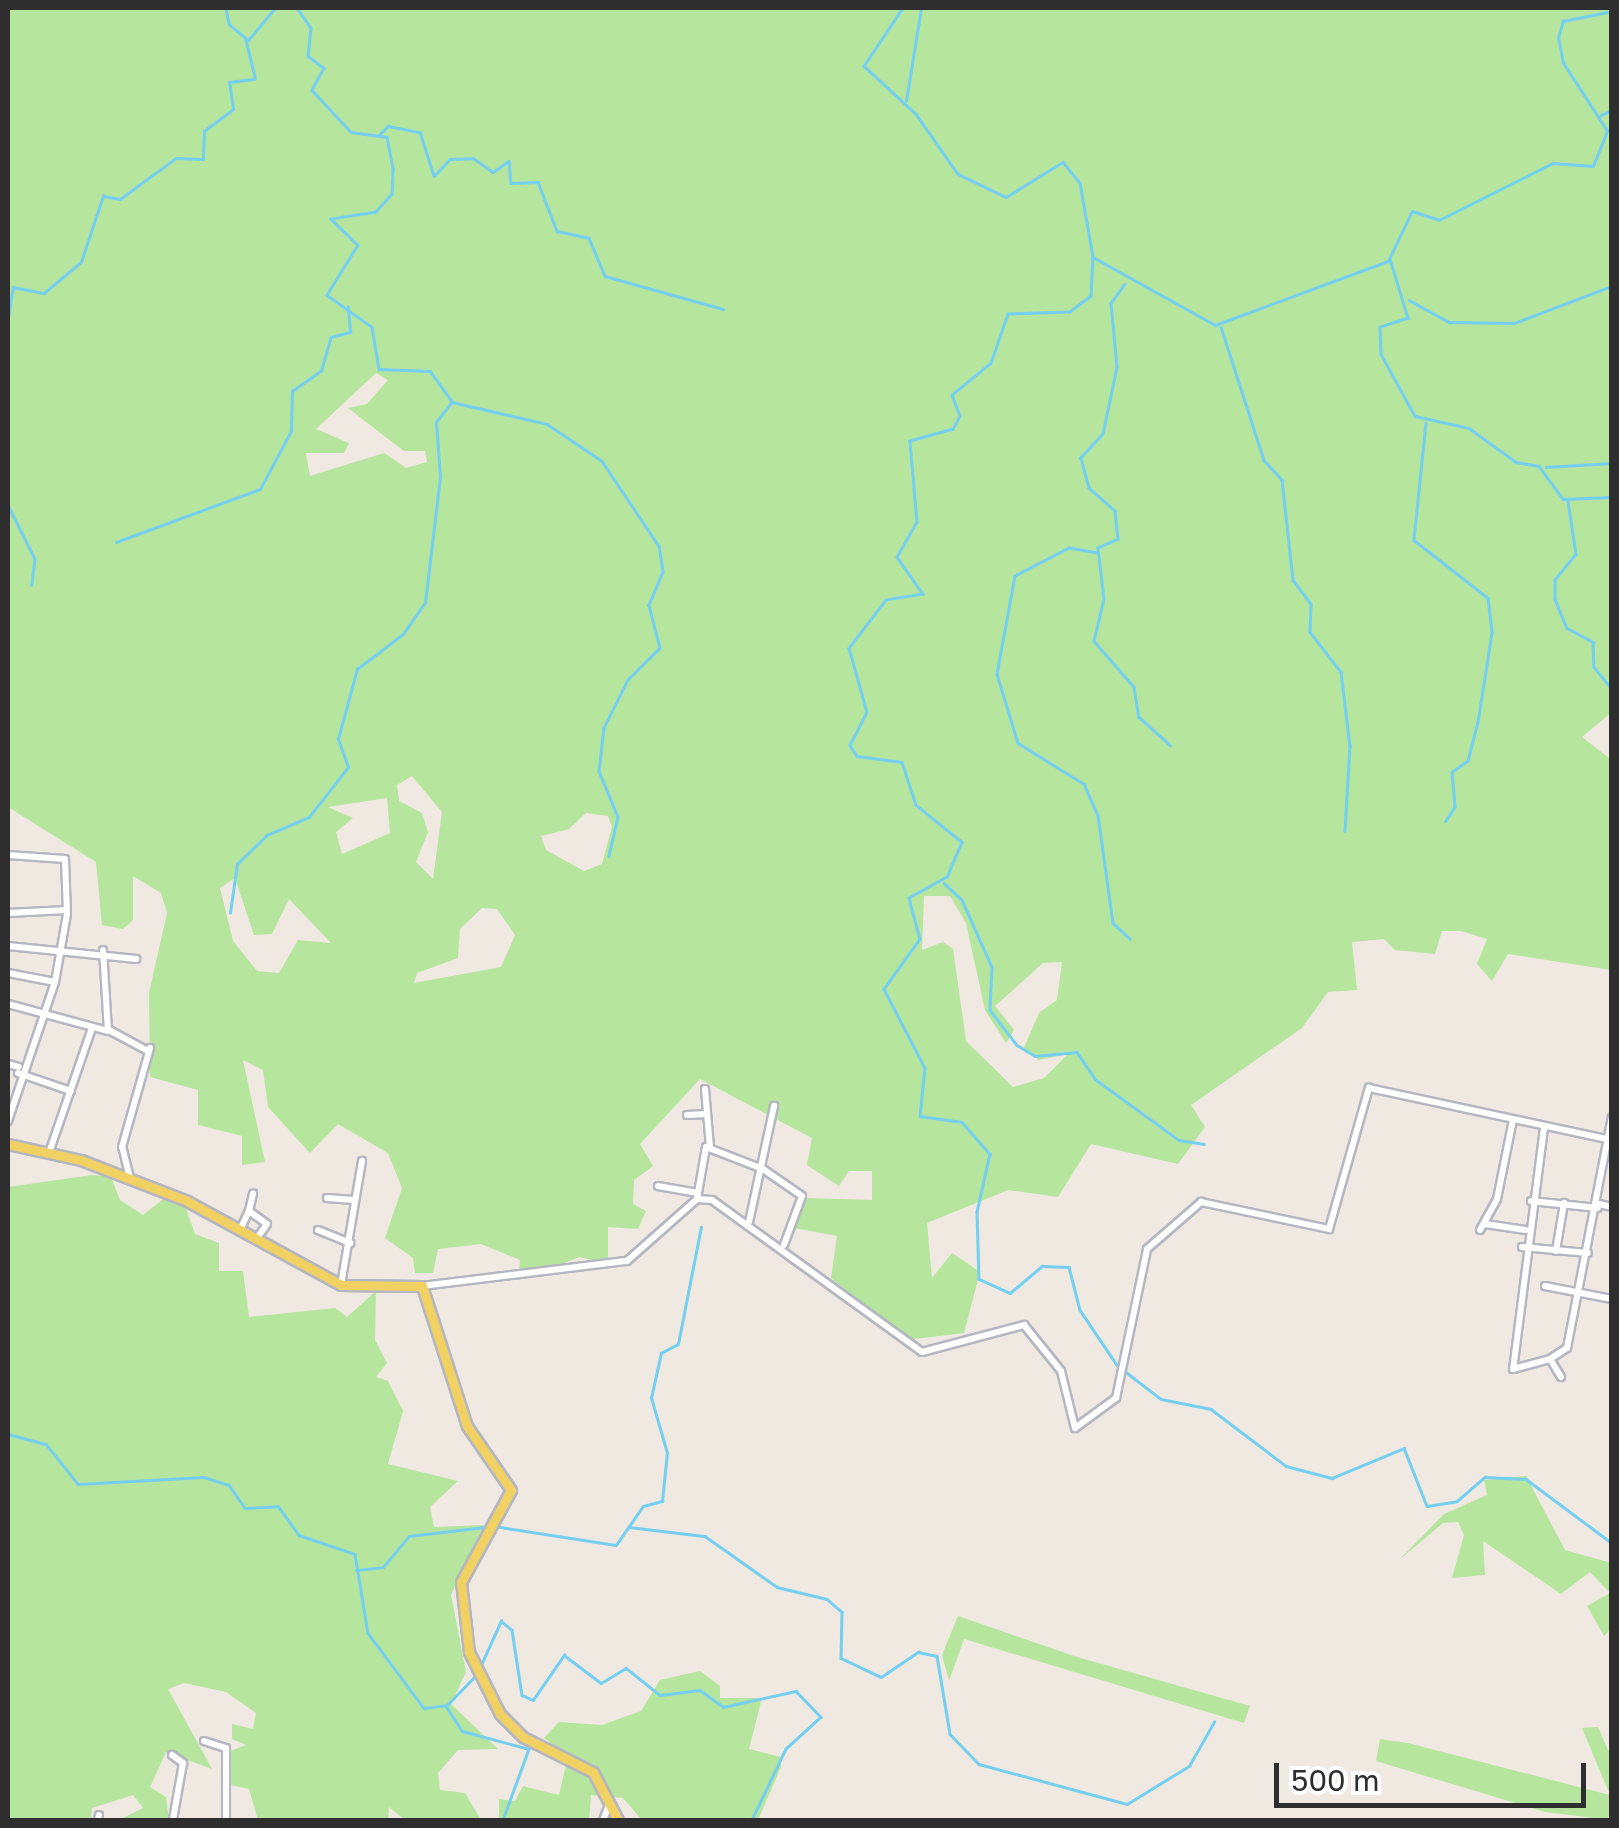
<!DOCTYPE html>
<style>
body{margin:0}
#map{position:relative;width:1619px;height:1828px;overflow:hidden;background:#efe9e1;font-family:"Golos Text",sans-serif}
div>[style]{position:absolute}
.green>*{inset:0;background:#b6e59e}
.stream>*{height:2.5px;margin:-1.25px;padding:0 1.25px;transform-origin:1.25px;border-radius:1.25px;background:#75cff0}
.roads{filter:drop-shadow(2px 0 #b4b7c1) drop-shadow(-2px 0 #b4b7c1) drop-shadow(0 2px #b4b7c1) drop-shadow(0 -2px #b4b7c1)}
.minor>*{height:6px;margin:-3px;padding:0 3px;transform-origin:3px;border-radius:3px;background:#fff}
.major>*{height:9px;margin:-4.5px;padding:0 4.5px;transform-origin:4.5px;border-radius:4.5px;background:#f2d163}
span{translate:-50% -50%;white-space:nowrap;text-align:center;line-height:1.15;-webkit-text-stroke:9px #fff;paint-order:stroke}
.frame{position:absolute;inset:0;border:10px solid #2e2e2e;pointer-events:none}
.scale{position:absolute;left:1274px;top:1763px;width:312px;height:45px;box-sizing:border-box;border:5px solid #2e2e2e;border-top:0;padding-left:12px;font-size:30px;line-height:35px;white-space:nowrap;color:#2e2e2e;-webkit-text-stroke:8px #fff;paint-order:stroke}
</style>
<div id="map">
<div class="green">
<div style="clip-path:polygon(evenodd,8px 8px,1611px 8px,1612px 712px,1582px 737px,1609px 758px,1611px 970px,1508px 954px,1492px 981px,1477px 964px,1487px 939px,1461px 931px,1442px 931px,1435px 954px,1395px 950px,1384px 939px,1352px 942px,1357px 990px,1328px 992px,1302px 1028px,1191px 1105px,1205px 1127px,1178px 1164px,1091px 1144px,1058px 1197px,1008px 1190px,927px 1223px,932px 1278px,952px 1253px,980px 1272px,964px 1333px,907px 1340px,831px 1278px,837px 1236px,794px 1228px,806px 1198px,872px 1200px,872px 1171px,849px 1171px,839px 1186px,807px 1165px,812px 1138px,700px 1079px,640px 1144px,653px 1166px,634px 1180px,633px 1204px,646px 1211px,638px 1229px,608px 1227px,608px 1260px,618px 1267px,580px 1257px,519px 1280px,520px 1260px,481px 1244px,438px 1249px,433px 1273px,415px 1273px,413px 1258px,385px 1238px,402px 1188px,388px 1153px,338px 1124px,310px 1153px,268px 1107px,263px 1070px,243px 1060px,265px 1162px,242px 1165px,242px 1136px,198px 1125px,198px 1090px,150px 1077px,149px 993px,167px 913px,161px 893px,133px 876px,133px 920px,123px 929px,102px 925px,96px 862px,8px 807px,8px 8px,376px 373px,388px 380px,367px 404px,348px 408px,404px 451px,425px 451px,427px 462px,406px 468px,384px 453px,310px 476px,306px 453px,344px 453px,349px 443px,316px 429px,376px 373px,8px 8px,412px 776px,442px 812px,433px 879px,416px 862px,428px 832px,422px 813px,399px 801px,397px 785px,412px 776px,8px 8px,387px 798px,390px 833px,342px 854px,336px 832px,353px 818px,328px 807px,387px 798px,8px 8px,586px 813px,608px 816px,612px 827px,602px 864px,584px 871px,546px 850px,541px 836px,569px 829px,586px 813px,8px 8px,235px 878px,254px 935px,272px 934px,289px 899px,331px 943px,298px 940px,279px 973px,257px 971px,233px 941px,220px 888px,235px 878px,8px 8px,924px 896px,950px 896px,966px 923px,985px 1010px,1006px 1043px,1014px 1030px,995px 1006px,1043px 963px,1062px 962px,1057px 1000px,1039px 1013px,1023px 1050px,1039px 1060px,1068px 1054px,1044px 1078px,1013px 1087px,966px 1041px,953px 949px,943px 942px,922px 950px,924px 896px,8px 8px,482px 908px,497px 909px,515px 935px,501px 967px,414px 983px,417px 973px,458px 958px,460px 929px,482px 908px)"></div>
<div style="clip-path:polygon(92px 1175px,111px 1177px,120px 1200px,143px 1215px,166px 1197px,184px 1203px,195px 1234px,219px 1243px,219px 1271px,243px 1271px,249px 1317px,335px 1308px,347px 1317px,376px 1291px,375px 1340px,387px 1363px,376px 1377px,388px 1381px,403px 1411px,388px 1464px,458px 1481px,430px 1507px,434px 1527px,484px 1525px,451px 1595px,466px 1672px,451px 1704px,498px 1749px,458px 1750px,438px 1773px,440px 1790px,465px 1793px,481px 1820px,405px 1820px,389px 1807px,388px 1820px,258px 1820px,249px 1789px,231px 1785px,222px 1766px,223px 1754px,246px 1745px,232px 1739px,232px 1724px,253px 1729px,256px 1713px,226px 1692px,184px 1683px,168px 1689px,212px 1769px,166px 1752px,150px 1787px,166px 1797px,169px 1820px,119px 1820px,143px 1808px,133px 1795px,92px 1808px,91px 1820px,8px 1820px,8px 1187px)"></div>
<div style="clip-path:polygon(1526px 1476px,1565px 1550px,1611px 1563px,1611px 1629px,1604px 1636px,1587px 1606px,1610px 1593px,1590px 1572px,1561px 1594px,1483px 1541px,1485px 1575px,1452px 1578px,1464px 1535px,1458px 1522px,1443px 1523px,1398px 1561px,1444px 1514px,1487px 1495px,1484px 1480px)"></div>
<div style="clip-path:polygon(958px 1616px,1077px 1657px,1250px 1706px,1244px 1723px,964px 1639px,949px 1681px,942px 1655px)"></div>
<div style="clip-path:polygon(700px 1671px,720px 1686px,720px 1698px,762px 1698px,749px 1749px,781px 1757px,781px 1767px,758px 1820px,642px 1820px,623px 1798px,591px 1795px,589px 1820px,499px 1820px,499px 1799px,515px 1801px,523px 1786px,559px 1795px,568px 1756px,544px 1738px,559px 1722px,602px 1725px,641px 1711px,660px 1680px)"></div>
<div style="clip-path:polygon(1598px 1727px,1611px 1757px,1611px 1820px,1545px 1812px,1376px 1761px,1380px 1739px,1408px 1743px,1610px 1795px,1582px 1728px)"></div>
</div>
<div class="stream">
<div style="left:226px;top:8px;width:16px;rotate:79deg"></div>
<div style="left:229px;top:24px;width:25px;rotate:40deg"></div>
<div style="left:248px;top:40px;width:42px;rotate:-49.8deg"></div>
<div style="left:297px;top:8px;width:24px;rotate:55deg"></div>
<div style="left:311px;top:28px;width:28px;rotate:96deg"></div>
<div style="left:308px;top:56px;width:20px;rotate:37deg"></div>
<div style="left:324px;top:68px;width:25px;rotate:119deg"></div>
<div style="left:312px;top:90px;width:57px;rotate:47.1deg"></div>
<div style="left:351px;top:132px;width:36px;rotate:8deg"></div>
<div style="left:387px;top:137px;width:33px;rotate:79deg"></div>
<div style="left:393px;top:169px;width:25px;rotate:92deg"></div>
<div style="left:392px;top:194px;width:24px;rotate:132deg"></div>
<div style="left:376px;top:212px;width:46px;rotate:171.2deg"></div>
<div style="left:331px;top:219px;width:37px;rotate:44deg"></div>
<div style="left:358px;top:245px;width:59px;rotate:121.8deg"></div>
<div style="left:327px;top:295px;width:55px;rotate:35.4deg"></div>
<div style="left:372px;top:327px;width:43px;rotate:80.5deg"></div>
<div style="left:379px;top:369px;width:51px;rotate:2.2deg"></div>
<div style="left:430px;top:371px;width:36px;rotate:54deg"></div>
<div style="left:903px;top:8px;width:70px;rotate:123.9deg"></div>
<div style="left:864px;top:66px;width:71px;rotate:42.7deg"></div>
<div style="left:916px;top:114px;width:73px;rotate:55deg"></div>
<div style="left:958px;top:174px;width:53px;rotate:25.6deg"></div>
<div style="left:1006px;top:197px;width:67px;rotate:-31.6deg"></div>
<div style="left:1063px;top:162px;width:27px;rotate:51deg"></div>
<div style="left:1080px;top:183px;width:75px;rotate:80deg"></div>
<div style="left:1093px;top:257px;width:140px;rotate:29.1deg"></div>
<div style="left:1215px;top:325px;width:184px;rotate:-20.3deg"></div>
<div style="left:1388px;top:261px;width:55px;rotate:-64.4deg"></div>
<div style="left:1412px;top:211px;width:28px;rotate:18deg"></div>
<div style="left:1439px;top:220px;width:127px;rotate:-26.6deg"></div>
<div style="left:1553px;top:163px;width:40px;rotate:4.3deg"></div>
<div style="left:1593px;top:166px;width:38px;rotate:-68deg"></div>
<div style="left:1607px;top:131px;width:81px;rotate:-122.9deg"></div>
<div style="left:1563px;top:63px;width:25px;rotate:-101deg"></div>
<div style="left:1558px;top:38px;width:18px;rotate:-74deg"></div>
<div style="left:1563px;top:21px;width:50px;rotate:-11.5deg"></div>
<div style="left:906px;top:101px;width:94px;rotate:-80.8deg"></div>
<div style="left:1601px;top:115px;width:12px;rotate:-24deg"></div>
<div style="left:379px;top:135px;width:13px;rotate:-45deg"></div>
<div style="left:388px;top:126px;width:33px;rotate:11deg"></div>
<div style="left:420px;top:132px;width:46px;rotate:72.3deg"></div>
<div style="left:434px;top:176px;width:23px;rotate:-47deg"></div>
<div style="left:450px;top:159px;width:23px;rotate:-2deg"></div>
<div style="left:473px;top:158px;width:24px;rotate:35deg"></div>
<div style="left:493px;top:172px;width:19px;rotate:-35deg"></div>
<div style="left:509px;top:161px;width:22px;rotate:85deg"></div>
<div style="left:511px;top:183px;width:27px;rotate:-2deg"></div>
<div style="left:538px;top:182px;width:53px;rotate:68.8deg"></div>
<div style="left:557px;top:231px;width:33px;rotate:12deg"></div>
<div style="left:589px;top:238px;width:41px;rotate:67.2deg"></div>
<div style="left:605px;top:276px;width:123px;rotate:15.6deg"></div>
<div style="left:1093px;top:257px;width:39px;rotate:93deg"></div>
<div style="left:1091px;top:296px;width:26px;rotate:143deg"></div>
<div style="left:1070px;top:312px;width:62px;rotate:178.2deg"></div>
<div style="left:1008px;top:314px;width:52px;rotate:109.1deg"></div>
<div style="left:991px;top:363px;width:50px;rotate:140.6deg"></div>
<div style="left:952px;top:395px;width:22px;rotate:69deg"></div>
<div style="left:960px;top:416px;width:15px;rotate:118deg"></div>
<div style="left:953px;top:429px;width:45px;rotate:164.4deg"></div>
<div style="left:910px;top:441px;width:81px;rotate:85.1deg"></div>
<div style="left:917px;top:522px;width:40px;rotate:119.7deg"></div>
<div style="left:897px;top:557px;width:45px;rotate:54.9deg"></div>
<div style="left:923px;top:594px;width:37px;rotate:171deg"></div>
<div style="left:886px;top:600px;width:61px;rotate:127.6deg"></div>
<div style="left:849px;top:648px;width:66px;rotate:74.3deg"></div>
<div style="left:867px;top:712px;width:37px;rotate:117deg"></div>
<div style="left:850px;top:745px;width:13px;rotate:58deg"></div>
<div style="left:857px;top:756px;width:45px;rotate:7.6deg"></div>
<div style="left:902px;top:762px;width:45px;rotate:72deg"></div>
<div style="left:916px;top:805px;width:59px;rotate:38.8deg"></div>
<div style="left:962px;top:842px;width:38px;rotate:113deg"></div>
<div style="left:947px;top:877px;width:43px;rotate:151.1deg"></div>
<div style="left:909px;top:898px;width:42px;rotate:75deg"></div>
<div style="left:920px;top:939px;width:62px;rotate:125.8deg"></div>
<div style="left:884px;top:989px;width:89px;rotate:62.6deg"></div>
<div style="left:925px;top:1068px;width:48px;rotate:95.9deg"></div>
<div style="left:920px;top:1116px;width:42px;rotate:8.1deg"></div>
<div style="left:962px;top:1122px;width:43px;rotate:48.8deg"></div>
<div style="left:990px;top:1154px;width:59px;rotate:102.6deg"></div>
<div style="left:977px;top:1212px;width:67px;rotate:88.3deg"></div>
<div style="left:979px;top:1279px;width:34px;rotate:24deg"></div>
<div style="left:1010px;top:1293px;width:42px;rotate:-40.2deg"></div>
<div style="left:1042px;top:1266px;width:27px;rotate:2deg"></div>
<div style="left:1069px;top:1267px;width:44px;rotate:75.7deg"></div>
<div style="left:1080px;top:1310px;width:70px;rotate:56.1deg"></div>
<div style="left:1390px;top:259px;width:62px;rotate:73deg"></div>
<div style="left:1408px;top:318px;width:29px;rotate:162deg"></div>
<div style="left:1380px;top:327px;width:27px;rotate:88deg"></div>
<div style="left:1381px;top:354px;width:71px;rotate:61.3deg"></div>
<div style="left:1415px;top:416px;width:55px;rotate:12.5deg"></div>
<div style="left:1469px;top:428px;width:58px;rotate:35.9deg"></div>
<div style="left:1516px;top:462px;width:23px;rotate:10deg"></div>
<div style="left:1539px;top:466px;width:41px;rotate:54deg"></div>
<div style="left:1563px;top:499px;width:49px;rotate:-2.3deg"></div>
<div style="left:1125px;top:284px;width:24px;rotate:126deg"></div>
<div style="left:1111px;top:303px;width:64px;rotate:84.6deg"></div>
<div style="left:1117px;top:367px;width:68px;rotate:101.8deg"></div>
<div style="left:1103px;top:434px;width:33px;rotate:133deg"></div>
<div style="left:1081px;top:458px;width:31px;rotate:75deg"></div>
<div style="left:1089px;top:488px;width:35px;rotate:41deg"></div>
<div style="left:1115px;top:511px;width:28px;rotate:84deg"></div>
<div style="left:1118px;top:539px;width:22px;rotate:156deg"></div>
<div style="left:1098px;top:548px;width:51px;rotate:83.3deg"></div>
<div style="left:1104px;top:599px;width:43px;rotate:103.4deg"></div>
<div style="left:1094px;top:641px;width:61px;rotate:49deg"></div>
<div style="left:1134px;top:687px;width:30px;rotate:81deg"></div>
<div style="left:1139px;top:717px;width:42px;rotate:42.1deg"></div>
<div style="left:1409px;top:300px;width:46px;rotate:28.8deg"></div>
<div style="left:1449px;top:322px;width:65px;rotate:0.9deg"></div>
<div style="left:1514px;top:323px;width:105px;rotate:-20.7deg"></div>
<div style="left:8px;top:318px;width:31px;rotate:-81deg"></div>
<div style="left:13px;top:287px;width:32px;rotate:11deg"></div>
<div style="left:44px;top:293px;width:48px;rotate:-40deg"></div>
<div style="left:81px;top:262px;width:70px;rotate:-71.6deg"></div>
<div style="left:103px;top:196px;width:17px;rotate:10deg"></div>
<div style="left:120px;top:199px;width:69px;rotate:-36.2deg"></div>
<div style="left:176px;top:158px;width:27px;rotate:2deg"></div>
<div style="left:203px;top:159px;width:28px;rotate:-88deg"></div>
<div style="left:204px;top:131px;width:36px;rotate:-37deg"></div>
<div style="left:233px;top:109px;width:27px;rotate:-98deg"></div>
<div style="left:229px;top:82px;width:26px;rotate:-7deg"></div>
<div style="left:255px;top:79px;width:42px;rotate:-103.7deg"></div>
<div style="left:1221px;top:327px;width:140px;rotate:72.1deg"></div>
<div style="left:1264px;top:460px;width:27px;rotate:48deg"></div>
<div style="left:1282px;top:480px;width:101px;rotate:83.7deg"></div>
<div style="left:1293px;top:580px;width:30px;rotate:53deg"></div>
<div style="left:1311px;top:604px;width:28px;rotate:92deg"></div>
<div style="left:1310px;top:632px;width:51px;rotate:52.2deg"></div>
<div style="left:1341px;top:672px;width:75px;rotate:83.1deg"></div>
<div style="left:1350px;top:746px;width:85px;rotate:93.4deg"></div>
<div style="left:452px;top:402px;width:98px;rotate:13deg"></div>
<div style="left:547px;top:424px;width:66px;rotate:33.9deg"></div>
<div style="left:602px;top:461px;width:102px;rotate:56.2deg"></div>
<div style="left:659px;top:546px;width:26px;rotate:81deg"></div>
<div style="left:663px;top:572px;width:36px;rotate:113deg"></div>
<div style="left:649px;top:605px;width:44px;rotate:75.7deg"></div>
<div style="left:660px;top:648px;width:45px;rotate:135deg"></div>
<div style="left:628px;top:680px;width:54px;rotate:116.6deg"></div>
<div style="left:604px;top:728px;width:43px;rotate:96.6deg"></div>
<div style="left:599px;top:771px;width:50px;rotate:67.6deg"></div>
<div style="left:618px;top:817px;width:40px;rotate:103deg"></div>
<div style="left:1426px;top:423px;width:118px;rotate:95.9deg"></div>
<div style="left:1414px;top:540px;width:94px;rotate:38.1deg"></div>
<div style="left:1488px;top:598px;width:35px;rotate:83deg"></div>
<div style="left:1492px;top:633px;width:90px;rotate:98.9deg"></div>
<div style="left:1478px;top:722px;width:40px;rotate:104.4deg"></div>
<div style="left:1468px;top:761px;width:19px;rotate:145deg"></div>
<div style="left:1452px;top:772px;width:35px;rotate:85deg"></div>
<div style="left:1455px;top:807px;width:17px;rotate:123deg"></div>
<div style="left:1546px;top:467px;width:66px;rotate:-3.5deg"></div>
<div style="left:1568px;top:501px;width:54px;rotate:81.4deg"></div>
<div style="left:1576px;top:554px;width:33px;rotate:129deg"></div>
<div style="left:1555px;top:580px;width:19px;rotate:90deg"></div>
<div style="left:1555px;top:599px;width:31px;rotate:68deg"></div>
<div style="left:1567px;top:628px;width:30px;rotate:28deg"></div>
<div style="left:1593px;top:642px;width:25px;rotate:88deg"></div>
<div style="left:1594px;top:667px;width:28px;rotate:51deg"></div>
<div style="left:8px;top:505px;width:60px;rotate:63.4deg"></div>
<div style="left:35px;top:559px;width:26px;rotate:97deg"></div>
<div style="left:116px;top:542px;width:153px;rotate:-20.2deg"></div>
<div style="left:260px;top:489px;width:66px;rotate:-61.9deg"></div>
<div style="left:291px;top:431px;width:40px;rotate:-88.6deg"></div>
<div style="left:292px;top:391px;width:35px;rotate:-35deg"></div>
<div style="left:321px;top:371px;width:35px;rotate:-74deg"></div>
<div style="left:331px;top:337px;width:20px;rotate:-15deg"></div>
<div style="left:350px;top:332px;width:25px;rotate:-95deg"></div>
<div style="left:1097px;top:553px;width:28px;rotate:-170deg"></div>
<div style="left:1069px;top:548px;width:61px;rotate:152.6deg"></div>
<div style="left:1015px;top:576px;width:100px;rotate:100.4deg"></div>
<div style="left:997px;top:674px;width:72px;rotate:73.1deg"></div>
<div style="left:1018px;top:743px;width:78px;rotate:31.8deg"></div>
<div style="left:1084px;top:784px;width:34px;rotate:66deg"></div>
<div style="left:1098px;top:815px;width:109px;rotate:82.1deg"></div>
<div style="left:1113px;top:923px;width:23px;rotate:43deg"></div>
<div style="left:944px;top:883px;width:25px;rotate:43deg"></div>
<div style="left:962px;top:900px;width:73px;rotate:65.9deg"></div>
<div style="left:992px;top:967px;width:43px;rotate:92.7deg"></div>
<div style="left:990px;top:1010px;width:44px;rotate:52.4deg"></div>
<div style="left:1017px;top:1045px;width:21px;rotate:31deg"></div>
<div style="left:1035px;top:1056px;width:42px;rotate:-5.4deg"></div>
<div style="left:1077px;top:1052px;width:32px;rotate:56deg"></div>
<div style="left:1095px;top:1079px;width:104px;rotate:36deg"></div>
<div style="left:1179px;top:1140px;width:25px;rotate:9deg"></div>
<div style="left:230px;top:913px;width:49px;rotate:-81.9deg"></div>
<div style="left:237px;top:864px;width:42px;rotate:-44deg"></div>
<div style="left:267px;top:835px;width:46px;rotate:-23.2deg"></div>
<div style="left:309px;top:817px;width:63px;rotate:-52deg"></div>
<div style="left:348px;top:767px;width:30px;rotate:-110deg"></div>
<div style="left:338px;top:739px;width:73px;rotate:-74.8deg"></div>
<div style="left:357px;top:669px;width:58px;rotate:-37.3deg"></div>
<div style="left:403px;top:634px;width:38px;rotate:-55deg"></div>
<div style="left:425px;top:603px;width:127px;rotate:-83.2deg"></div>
<div style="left:440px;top:477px;width:55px;rotate:-94.2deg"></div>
<div style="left:436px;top:422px;width:24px;rotate:-52deg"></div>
<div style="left:1126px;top:1372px;width:44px;rotate:37.6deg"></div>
<div style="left:1161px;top:1399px;width:51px;rotate:11.3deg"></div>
<div style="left:1211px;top:1409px;width:94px;rotate:37.2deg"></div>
<div style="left:1286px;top:1466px;width:48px;rotate:14.6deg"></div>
<div style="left:1332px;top:1478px;width:78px;rotate:-22.6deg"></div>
<div style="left:1404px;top:1448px;width:62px;rotate:68.4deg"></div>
<div style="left:1427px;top:1506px;width:30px;rotate:-9deg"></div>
<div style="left:1457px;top:1501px;width:37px;rotate:-41deg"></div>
<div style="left:1485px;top:1477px;width:41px;rotate:2.8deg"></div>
<div style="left:1526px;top:1479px;width:107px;rotate:36.7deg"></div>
<div style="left:8px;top:1434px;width:39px;rotate:15deg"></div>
<div style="left:46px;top:1444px;width:51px;rotate:51.3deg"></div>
<div style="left:78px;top:1484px;width:126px;rotate:-3.2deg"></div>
<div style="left:204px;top:1477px;width:26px;rotate:18deg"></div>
<div style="left:229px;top:1485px;width:28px;rotate:55deg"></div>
<div style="left:245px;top:1508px;width:33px;rotate:-3deg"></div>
<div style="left:278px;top:1506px;width:36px;rotate:54deg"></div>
<div style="left:299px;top:1535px;width:59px;rotate:18.7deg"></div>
<div style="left:355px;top:1554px;width:80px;rotate:80.7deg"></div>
<div style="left:368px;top:1633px;width:94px;rotate:53.3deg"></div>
<div style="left:424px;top:1708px;width:23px;rotate:-7deg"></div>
<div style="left:447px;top:1705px;width:43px;rotate:-45.9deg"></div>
<div style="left:494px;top:1526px;width:123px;rotate:8.9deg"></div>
<div style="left:616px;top:1545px;width:47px;rotate:-55.3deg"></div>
<div style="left:643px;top:1506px;width:20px;rotate:-15deg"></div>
<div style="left:662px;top:1501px;width:48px;rotate:-84.1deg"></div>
<div style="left:667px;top:1453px;width:57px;rotate:-106.2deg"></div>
<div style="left:651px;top:1398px;width:46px;rotate:-77.5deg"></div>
<div style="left:661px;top:1353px;width:19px;rotate:-28deg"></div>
<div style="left:678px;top:1344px;width:119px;rotate:-78.9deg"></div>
<div style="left:629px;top:1527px;width:77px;rotate:6.8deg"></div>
<div style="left:705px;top:1536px;width:88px;rotate:35.3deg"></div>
<div style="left:777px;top:1587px;width:51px;rotate:13.5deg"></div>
<div style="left:827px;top:1599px;width:20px;rotate:41deg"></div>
<div style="left:842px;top:1612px;width:46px;rotate:91.2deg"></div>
<div style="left:841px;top:1658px;width:44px;rotate:25.4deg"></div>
<div style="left:881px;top:1677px;width:45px;rotate:-34deg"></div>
<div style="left:918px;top:1652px;width:19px;rotate:12deg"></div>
<div style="left:937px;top:1656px;width:79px;rotate:80.5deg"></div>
<div style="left:950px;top:1734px;width:42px;rotate:46deg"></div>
<div style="left:979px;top:1764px;width:153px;rotate:15.1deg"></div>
<div style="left:1127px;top:1804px;width:73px;rotate:-31.5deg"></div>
<div style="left:1189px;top:1766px;width:51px;rotate:-60.4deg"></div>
<div style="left:356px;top:1570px;width:27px;rotate:-6deg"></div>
<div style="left:383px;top:1567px;width:40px;rotate:-50deg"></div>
<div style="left:409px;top:1536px;width:78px;rotate:-6.7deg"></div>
<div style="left:480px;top:1667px;width:51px;rotate:-65.5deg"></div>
<div style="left:501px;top:1621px;width:14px;rotate:39deg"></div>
<div style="left:512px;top:1630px;width:66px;rotate:81.3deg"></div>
<div style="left:522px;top:1695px;width:12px;rotate:24deg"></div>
<div style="left:533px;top:1700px;width:55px;rotate:-55.4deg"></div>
<div style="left:564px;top:1655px;width:46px;rotate:37.1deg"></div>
<div style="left:601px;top:1683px;width:29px;rotate:-31deg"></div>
<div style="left:626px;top:1668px;width:43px;rotate:38.5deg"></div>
<div style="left:660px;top:1695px;width:40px;rotate:-7.1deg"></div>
<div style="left:700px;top:1690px;width:29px;rotate:36deg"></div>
<div style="left:723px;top:1707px;width:75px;rotate:-12.4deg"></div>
<div style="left:796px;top:1691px;width:36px;rotate:46deg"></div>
<div style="left:821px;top:1717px;width:47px;rotate:137.6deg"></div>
<div style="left:786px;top:1749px;width:79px;rotate:115.6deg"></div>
<div style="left:446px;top:1706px;width:30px;rotate:57deg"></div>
<div style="left:462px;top:1731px;width:69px;rotate:15deg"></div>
<div style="left:529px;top:1749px;width:76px;rotate:110.1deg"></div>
</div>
<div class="roads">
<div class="minor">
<div style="left:8px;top:855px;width:57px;rotate:4deg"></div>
<div style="left:65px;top:859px;width:55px;rotate:87.9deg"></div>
<div style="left:67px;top:914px;width:69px;rotate:100deg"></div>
<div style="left:55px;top:982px;width:147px;rotate:108.7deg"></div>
<div style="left:8px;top:913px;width:59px;rotate:-2.9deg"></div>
<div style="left:8px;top:946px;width:129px;rotate:5.8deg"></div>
<div style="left:8px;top:973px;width:48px;rotate:10.8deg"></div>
<div style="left:8px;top:1004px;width:104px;rotate:15.1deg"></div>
<div style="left:108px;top:1031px;width:81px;rotate:-93.5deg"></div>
<div style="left:109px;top:1030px;width:44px;rotate:28.3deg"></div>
<div style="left:8px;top:1064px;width:11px;rotate:15deg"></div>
<div style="left:18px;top:1073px;width:56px;rotate:18.8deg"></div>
<div style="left:705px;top:1089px;width:58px;rotate:85.1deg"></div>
<div style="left:687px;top:1115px;width:20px;rotate:-3deg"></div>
<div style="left:1544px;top:1128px;width:243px;rotate:97.3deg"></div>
<div style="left:1513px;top:1369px;width:38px;rotate:-15deg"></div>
<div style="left:50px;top:1150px;width:129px;rotate:-71deg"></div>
<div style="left:130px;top:1178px;width:32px;rotate:-104deg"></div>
<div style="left:122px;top:1147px;width:103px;rotate:-74.2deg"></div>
<div style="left:658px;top:1186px;width:39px;rotate:10deg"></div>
<div style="left:327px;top:1198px;width:27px;rotate:4deg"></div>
<div style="left:697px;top:1199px;width:53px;rotate:-80.2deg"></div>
<div style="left:706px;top:1147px;width:61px;rotate:21.1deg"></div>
<div style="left:763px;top:1169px;width:47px;rotate:34.7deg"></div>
<div style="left:802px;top:1196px;width:52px;rotate:110.2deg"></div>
<div style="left:1531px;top:1201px;width:67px;rotate:6deg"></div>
<div style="left:1599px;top:1204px;width:13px;rotate:13deg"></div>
<div style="left:249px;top:1211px;width:18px;rotate:-77deg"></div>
<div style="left:749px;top:1222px;width:119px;rotate:-77.8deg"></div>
<div style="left:1485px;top:1224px;width:41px;rotate:8.3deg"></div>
<div style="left:240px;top:1230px;width:21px;rotate:-65deg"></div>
<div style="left:249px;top:1211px;width:22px;rotate:36deg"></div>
<div style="left:267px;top:1224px;width:19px;rotate:125deg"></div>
<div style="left:318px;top:1230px;width:35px;rotate:22deg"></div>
<div style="left:1480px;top:1230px;width:35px;rotate:-61deg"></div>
<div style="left:1497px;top:1199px;width:81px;rotate:-78.6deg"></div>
<div style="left:1522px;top:1247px;width:66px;rotate:5.2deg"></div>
<div style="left:1556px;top:1251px;width:49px;rotate:-80.5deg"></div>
<div style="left:341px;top:1285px;width:126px;rotate:-80.4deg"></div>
<div style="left:422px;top:1286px;width:207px;rotate:-7deg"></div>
<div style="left:627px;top:1261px;width:94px;rotate:-41.5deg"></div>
<div style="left:697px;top:1199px;width:15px;rotate:4deg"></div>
<div style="left:712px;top:1200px;width:259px;rotate:35.9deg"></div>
<div style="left:922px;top:1352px;width:106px;rotate:-14.8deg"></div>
<div style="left:1024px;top:1325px;width:59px;rotate:51.2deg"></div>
<div style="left:1061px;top:1371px;width:59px;rotate:76.2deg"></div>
<div style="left:1075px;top:1428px;width:51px;rotate:-36.2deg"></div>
<div style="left:1116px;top:1398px;width:152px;rotate:-78.2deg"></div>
<div style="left:1147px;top:1249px;width:72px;rotate:-41deg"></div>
<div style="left:1201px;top:1202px;width:131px;rotate:11.9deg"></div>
<div style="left:1329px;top:1229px;width:147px;rotate:-74.2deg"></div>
<div style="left:1369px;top:1088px;width:249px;rotate:12.1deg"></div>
<div style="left:1545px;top:1286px;width:68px;rotate:11deg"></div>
<div style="left:1561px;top:1377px;width:21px;rotate:-121deg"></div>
<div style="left:1550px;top:1359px;width:20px;rotate:-33deg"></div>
<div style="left:1567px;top:1348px;width:235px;rotate:-79deg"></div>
<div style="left:204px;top:1741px;width:23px;rotate:18deg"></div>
<div style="left:226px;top:1748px;width:72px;rotate:90deg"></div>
<div style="left:172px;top:1755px;width:14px;rotate:36deg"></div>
<div style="left:183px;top:1763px;width:58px;rotate:100deg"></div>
<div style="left:98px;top:1820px;width:5px;rotate:-79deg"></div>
<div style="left:603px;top:1820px;width:18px;rotate:-68deg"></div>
</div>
<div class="major">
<div style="left:8px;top:1144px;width:75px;rotate:12.4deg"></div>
<div style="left:81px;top:1160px;width:114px;rotate:21.1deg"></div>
<div style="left:187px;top:1201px;width:175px;rotate:28.6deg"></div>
<div style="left:341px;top:1285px;width:81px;rotate:0.7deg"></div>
<div style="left:422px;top:1286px;width:147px;rotate:72.2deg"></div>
<div style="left:467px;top:1426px;width:78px;rotate:55.5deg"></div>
<div style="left:511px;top:1490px;width:105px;rotate:118.5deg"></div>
<div style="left:461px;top:1582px;width:70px;rotate:83.5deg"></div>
<div style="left:469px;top:1652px;width:69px;rotate:63.4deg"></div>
<div style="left:500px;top:1714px;width:33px;rotate:45deg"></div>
<div style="left:523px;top:1737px;width:78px;rotate:26.6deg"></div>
<div style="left:593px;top:1772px;width:54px;rotate:62.5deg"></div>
</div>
</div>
<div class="frame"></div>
<div class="scale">500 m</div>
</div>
